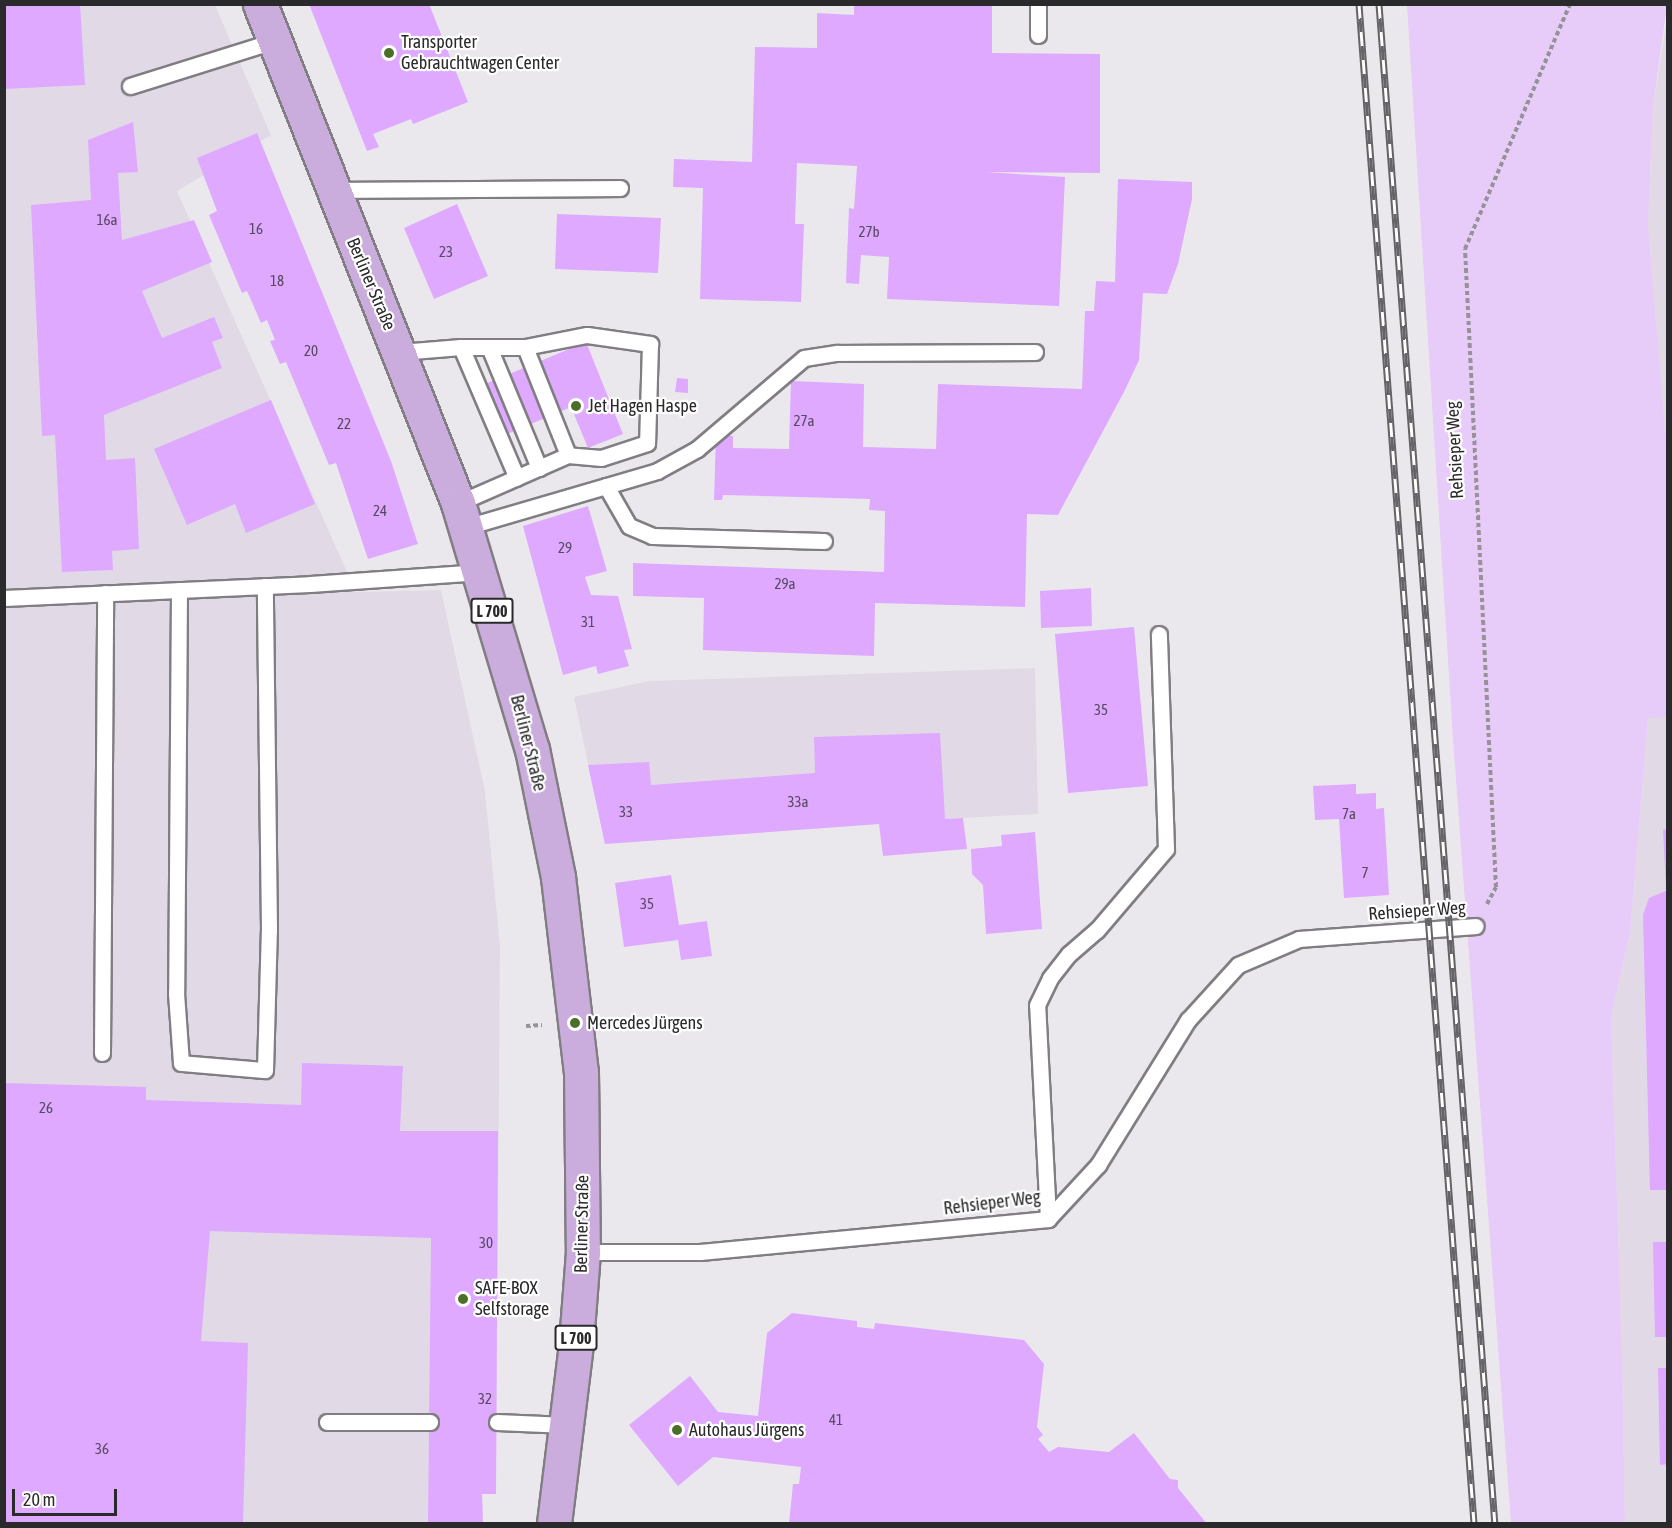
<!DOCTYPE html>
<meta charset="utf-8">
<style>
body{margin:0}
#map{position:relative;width:1672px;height:1528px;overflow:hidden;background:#ebe8ed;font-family:"Asap Condensed",sans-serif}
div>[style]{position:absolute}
.built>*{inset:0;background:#e1dae6}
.green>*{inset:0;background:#e7cbf8}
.building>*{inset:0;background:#dea9fe}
.path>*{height:4px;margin-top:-2px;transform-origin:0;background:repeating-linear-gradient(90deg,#959397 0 4.5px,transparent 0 7.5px)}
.roads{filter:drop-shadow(2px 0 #817e83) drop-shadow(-2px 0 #817e83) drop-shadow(0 2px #817e83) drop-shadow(0 -2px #817e83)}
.lane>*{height:15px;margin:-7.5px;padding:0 7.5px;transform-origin:7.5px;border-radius:7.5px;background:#fff}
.primary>*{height:33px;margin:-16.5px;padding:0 16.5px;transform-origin:16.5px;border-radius:16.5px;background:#caaddc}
.rail>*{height:7px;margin-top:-3.5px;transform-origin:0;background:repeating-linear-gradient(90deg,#fff 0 14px,#646366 0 28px);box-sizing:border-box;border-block:2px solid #646366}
.dots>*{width:16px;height:16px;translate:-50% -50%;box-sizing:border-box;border:3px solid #fff;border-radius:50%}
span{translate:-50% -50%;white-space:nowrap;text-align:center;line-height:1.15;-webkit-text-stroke:4.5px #fff;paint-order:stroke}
.number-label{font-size:15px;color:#574960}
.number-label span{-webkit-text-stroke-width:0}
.shield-label span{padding:2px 4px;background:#fff;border:2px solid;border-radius:4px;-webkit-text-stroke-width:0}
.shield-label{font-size:16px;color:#2a292b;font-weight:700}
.poi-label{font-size:18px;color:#2a292b}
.left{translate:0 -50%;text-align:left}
.street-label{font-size:18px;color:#2a292b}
.frame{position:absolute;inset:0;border:6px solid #2a292b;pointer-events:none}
.scale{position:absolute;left:12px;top:1489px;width:105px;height:27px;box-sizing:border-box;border:3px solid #2a292b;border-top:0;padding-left:8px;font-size:18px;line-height:21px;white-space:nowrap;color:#2a292b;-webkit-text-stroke:4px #fff;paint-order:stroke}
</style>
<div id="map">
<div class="built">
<div style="clip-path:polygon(5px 5px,215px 5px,271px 135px,177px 191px,356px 592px,441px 590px,485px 791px,500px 946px,496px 1494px,482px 1494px,483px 1523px,5px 1524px)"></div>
<div style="clip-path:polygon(1667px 18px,1667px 470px,1648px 225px,1653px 106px)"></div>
<div style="clip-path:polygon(1035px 668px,1038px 814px,945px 819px,605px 844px,574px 697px,649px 681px)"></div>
<div style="clip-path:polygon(1648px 717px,1667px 717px,1667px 1523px,1625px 1524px,1622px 1353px,1611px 1017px,1630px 933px)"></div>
</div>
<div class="green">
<div style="clip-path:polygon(1407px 5px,1667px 5px,1653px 106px,1648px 225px,1668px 470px,1667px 717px,1648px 718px,1630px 933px,1611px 1017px,1622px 1353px,1625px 1523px,1511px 1523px,1453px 739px)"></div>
</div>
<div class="building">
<div style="clip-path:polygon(4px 4px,80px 4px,85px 85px,4px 89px)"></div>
<div style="clip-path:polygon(309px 4px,429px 4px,468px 102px,413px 124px,411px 119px,373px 134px,379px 147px,367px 151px)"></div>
<div style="clip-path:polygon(854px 4px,992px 4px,992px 53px,1100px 54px,1100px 173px,986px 172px,1065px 177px,1059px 306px,887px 299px,889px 257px,861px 255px,859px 284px,846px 283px,849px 208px,854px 209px,857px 166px,797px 163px,795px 224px,804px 224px,801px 302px,700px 299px,703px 188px,673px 187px,674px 159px,752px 162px,755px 47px,817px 48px,817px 13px,854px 15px)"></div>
<div style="clip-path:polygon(133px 122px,138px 172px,118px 173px,122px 240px,194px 220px,212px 262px,142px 291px,162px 338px,214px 317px,223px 338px,212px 342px,222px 368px,104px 415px,106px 460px,135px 458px,139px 549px,112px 551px,113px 570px,62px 572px,55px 435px,42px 436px,31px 205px,91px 200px,88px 140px)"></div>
<div style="clip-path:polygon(257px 133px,391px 461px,418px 544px,368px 559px,336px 463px,329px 465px,286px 362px,280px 364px,270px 341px,275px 340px,267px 320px,261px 323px,247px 291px,242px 293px,209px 215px,217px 211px,197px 158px)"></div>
<div style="clip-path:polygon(1118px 179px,1192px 182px,1192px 199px,1178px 264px,1167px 294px,1143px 293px,1139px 360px,1125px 390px,1058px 515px,1027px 514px,1025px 607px,875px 603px,874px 656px,703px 650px,704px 598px,633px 596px,633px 563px,884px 572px,885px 511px,869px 510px,870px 499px,723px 495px,722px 500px,714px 500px,716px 436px,733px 436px,733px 448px,789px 449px,791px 381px,864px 384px,863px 447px,936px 449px,938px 384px,1082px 389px,1085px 311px,1094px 311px,1096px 281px,1115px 282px)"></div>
<div style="clip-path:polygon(457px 204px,488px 276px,434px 299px,404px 228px)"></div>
<div style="clip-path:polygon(557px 214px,661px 218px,658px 273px,555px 269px)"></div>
<div style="clip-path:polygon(586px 342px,623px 434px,588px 448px,571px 407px,493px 440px,473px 389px)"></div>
<div style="clip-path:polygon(677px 378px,688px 379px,688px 393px,675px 392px)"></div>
<div style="clip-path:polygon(271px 400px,315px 504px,246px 533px,235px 504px,187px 525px,154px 449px)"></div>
<div style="clip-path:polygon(588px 506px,607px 571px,585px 577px,591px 595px,618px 596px,632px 649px,624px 650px,629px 666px,598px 674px,596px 666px,563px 675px,523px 526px)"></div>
<div style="clip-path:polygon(1091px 588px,1092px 626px,1041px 628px,1040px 591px)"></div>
<div style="clip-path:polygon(1134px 627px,1148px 786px,1068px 793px,1055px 634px)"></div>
<div style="clip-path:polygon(940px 733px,945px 819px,963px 818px,967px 849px,883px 856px,879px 824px,605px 844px,588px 765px,649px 762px,651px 785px,815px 773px,814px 737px)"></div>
<div style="clip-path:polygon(1356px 784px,1356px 794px,1376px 793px,1376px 809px,1384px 808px,1389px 895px,1344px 898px,1339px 819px,1315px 820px,1313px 786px)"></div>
<div style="clip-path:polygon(1668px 829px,1668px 888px,1666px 888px,1663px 830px)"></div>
<div style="clip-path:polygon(1035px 832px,1042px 929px,986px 934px,983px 885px,972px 874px,971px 849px,1002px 846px,1001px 835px)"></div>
<div style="clip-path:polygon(671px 875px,679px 925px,707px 921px,712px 956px,681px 960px,678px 940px,624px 947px,615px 883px)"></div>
<div style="clip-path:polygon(1668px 890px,1668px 1190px,1650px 1190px,1643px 915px,1649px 898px)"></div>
<div style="clip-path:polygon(302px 1063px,403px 1066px,400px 1131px,498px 1131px,496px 1494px,482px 1494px,483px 1524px,428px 1524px,431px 1238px,210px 1231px,201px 1341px,248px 1343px,243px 1524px,4px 1524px,4px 1083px,146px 1087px,146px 1100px,301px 1105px)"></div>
<div style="clip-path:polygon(1653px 1242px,1668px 1242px,1668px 1337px,1655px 1337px)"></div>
<div style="clip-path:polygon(792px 1313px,857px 1321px,857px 1327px,874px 1329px,875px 1323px,1024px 1340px,1044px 1364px,1037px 1427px,1043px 1435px,1038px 1439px,1049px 1452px,1058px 1447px,1109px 1452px,1134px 1433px,1170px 1479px,1178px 1480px,1178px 1488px,1207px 1524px,789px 1524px,793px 1484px,799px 1484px,801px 1467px,713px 1457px,678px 1486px,629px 1425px,690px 1376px,718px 1412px,758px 1416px,767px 1333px)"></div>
<div style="clip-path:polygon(1658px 1368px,1668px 1368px,1668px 1464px,1660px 1465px)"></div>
</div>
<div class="path">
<div style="left:1487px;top:904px;width:19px;rotate:-62deg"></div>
<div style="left:1496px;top:887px;width:639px;rotate:-92.78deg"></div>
<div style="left:1465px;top:249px;width:267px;rotate:-66.8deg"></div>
<div style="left:526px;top:1026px;width:16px;rotate:-4deg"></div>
</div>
<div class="roads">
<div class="lane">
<div style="left:1038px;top:35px;width:31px;rotate:-90deg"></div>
<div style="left:130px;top:86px;width:151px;rotate:-17.4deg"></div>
<div style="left:333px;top:190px;width:287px;rotate:-0.4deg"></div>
<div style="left:461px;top:347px;width:142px;rotate:66.9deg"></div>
<div style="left:489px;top:347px;width:131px;rotate:67.5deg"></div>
<div style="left:525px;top:347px;width:116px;rotate:68.3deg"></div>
<div style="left:400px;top:352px;width:61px;rotate:-4.7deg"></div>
<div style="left:461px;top:347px;width:64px"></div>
<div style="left:525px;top:347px;width:63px;rotate:-11deg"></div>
<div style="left:587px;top:335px;width:64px;rotate:8.1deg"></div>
<div style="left:650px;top:344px;width:99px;rotate:91.7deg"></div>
<div style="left:647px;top:443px;width:48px;rotate:161.9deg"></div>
<div style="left:601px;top:458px;width:33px;rotate:-175deg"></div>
<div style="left:568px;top:455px;width:120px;rotate:156.4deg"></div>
<div style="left:606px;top:486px;width:46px;rotate:60.1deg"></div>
<div style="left:629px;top:526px;width:25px;rotate:23deg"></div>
<div style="left:652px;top:536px;width:172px;rotate:1.7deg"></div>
<div style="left:466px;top:527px;width:199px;rotate:-16.3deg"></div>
<div style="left:657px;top:471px;width:46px;rotate:-28.8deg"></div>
<div style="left:697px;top:449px;width:140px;rotate:-40.4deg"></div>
<div style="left:804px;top:358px;width:33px;rotate:-9deg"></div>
<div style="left:837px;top:353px;width:198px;rotate:-0.3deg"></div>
<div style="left:179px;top:590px;width:403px;rotate:90.4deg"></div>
<div style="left:176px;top:993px;width:70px;rotate:85.9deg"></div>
<div style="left:181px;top:1063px;width:84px;rotate:4.8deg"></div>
<div style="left:265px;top:1070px;width:140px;rotate:-88.4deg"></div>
<div style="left:269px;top:930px;width:344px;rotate:-90.7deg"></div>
<div style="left:4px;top:598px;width:306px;rotate:-2.6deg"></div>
<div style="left:310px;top:584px;width:171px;rotate:-4deg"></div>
<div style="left:102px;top:1053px;width:460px;rotate:-89.6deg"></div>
<div style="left:1048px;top:1219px;width:214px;rotate:-92.9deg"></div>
<div style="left:1037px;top:1005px;width:30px;rotate:-64deg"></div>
<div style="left:1050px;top:978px;width:31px;rotate:-52deg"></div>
<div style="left:1069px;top:954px;width:37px;rotate:-41deg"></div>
<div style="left:1097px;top:930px;width:106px;rotate:-49.6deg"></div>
<div style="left:1166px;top:849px;width:215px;rotate:-91.9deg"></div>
<div style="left:583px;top:1252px;width:117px"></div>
<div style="left:700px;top:1252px;width:350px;rotate:-5.4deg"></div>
<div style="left:1048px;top:1219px;width:74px;rotate:-47.2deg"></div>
<div style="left:1098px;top:1165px;width:171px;rotate:-58.2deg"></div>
<div style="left:1188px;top:1020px;width:74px;rotate:-47.7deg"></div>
<div style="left:1238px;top:965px;width:66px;rotate:-23.1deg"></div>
<div style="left:1299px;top:939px;width:177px;rotate:-4.2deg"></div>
<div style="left:327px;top:1422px;width:103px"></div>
<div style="left:497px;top:1422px;width:70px;rotate:2.5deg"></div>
</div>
<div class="primary">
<div style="left:260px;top:4px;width:537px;rotate:68.36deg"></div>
<div style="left:458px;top:503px;width:257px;rotate:73.3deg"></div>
<div style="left:532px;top:749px;width:131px;rotate:78.5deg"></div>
<div style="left:558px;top:877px;width:196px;rotate:83.3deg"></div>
<div style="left:581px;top:1072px;width:180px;rotate:89.4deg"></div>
<div style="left:583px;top:1252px;width:92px;rotate:94.4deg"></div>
<div style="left:576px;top:1344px;width:181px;rotate:97deg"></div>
</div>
</div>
<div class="rail">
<div style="left:1359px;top:4px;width:1524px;rotate:85.67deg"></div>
<div style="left:1379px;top:4px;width:1524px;rotate:85.64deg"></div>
</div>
<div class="dots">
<div style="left:389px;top:53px;background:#4b6f29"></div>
<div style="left:576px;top:406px;background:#4b6f29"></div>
<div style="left:575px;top:1023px;background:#4b6f29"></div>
<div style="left:463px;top:1299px;background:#4b6f29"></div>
<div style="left:677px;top:1430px;background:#4b6f29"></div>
</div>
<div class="number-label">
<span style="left:107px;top:220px">16a</span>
<span style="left:256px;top:229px">16</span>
<span style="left:869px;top:232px">27b</span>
<span style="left:446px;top:252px">23</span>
<span style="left:277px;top:281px">18</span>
<span style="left:311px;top:351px">20</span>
<span style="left:804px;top:421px">27a</span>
<span style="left:344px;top:424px">22</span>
<span style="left:380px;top:511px">24</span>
<span style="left:565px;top:548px">29</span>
<span style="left:785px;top:584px">29a</span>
<span style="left:588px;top:622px">31</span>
<span style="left:1101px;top:710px">35</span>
<span style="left:798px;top:802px">33a</span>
<span style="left:626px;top:812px">33</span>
<span style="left:1349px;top:814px">7a</span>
<span style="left:1365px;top:873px">7</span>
<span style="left:647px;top:904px">35</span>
<span style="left:46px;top:1108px">26</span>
<span style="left:486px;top:1243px">30</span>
<span style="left:485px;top:1399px">32</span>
<span style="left:836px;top:1420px">41</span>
<span style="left:102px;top:1449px">36</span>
</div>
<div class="shield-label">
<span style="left:492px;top:611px">L 700</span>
<span style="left:576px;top:1338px">L 700</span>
</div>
<div class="poi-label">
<span class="left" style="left:401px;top:53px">Transporter<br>Gebrauchtwagen Center</span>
<span class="left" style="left:588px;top:406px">Jet Hagen Haspe</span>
<span class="left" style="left:587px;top:1023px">Mercedes Jürgens</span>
<span class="left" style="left:475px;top:1299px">SAFE-BOX<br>Selfstorage</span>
<span class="left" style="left:689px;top:1430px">Autohaus Jürgens</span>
</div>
<div class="street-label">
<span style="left:371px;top:284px;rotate:67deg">Berliner Straße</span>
<span style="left:1455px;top:450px;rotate:-93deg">Rehsieper Weg</span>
<span style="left:528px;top:743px;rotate:76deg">Berliner Straße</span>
<span style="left:1417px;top:911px;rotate:-4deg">Rehsieper Weg</span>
<span style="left:992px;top:1203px;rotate:-7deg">Rehsieper Weg</span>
<span style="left:582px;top:1224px;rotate:-89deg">Berliner Straße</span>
</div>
<div class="frame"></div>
<div class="scale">20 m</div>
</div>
